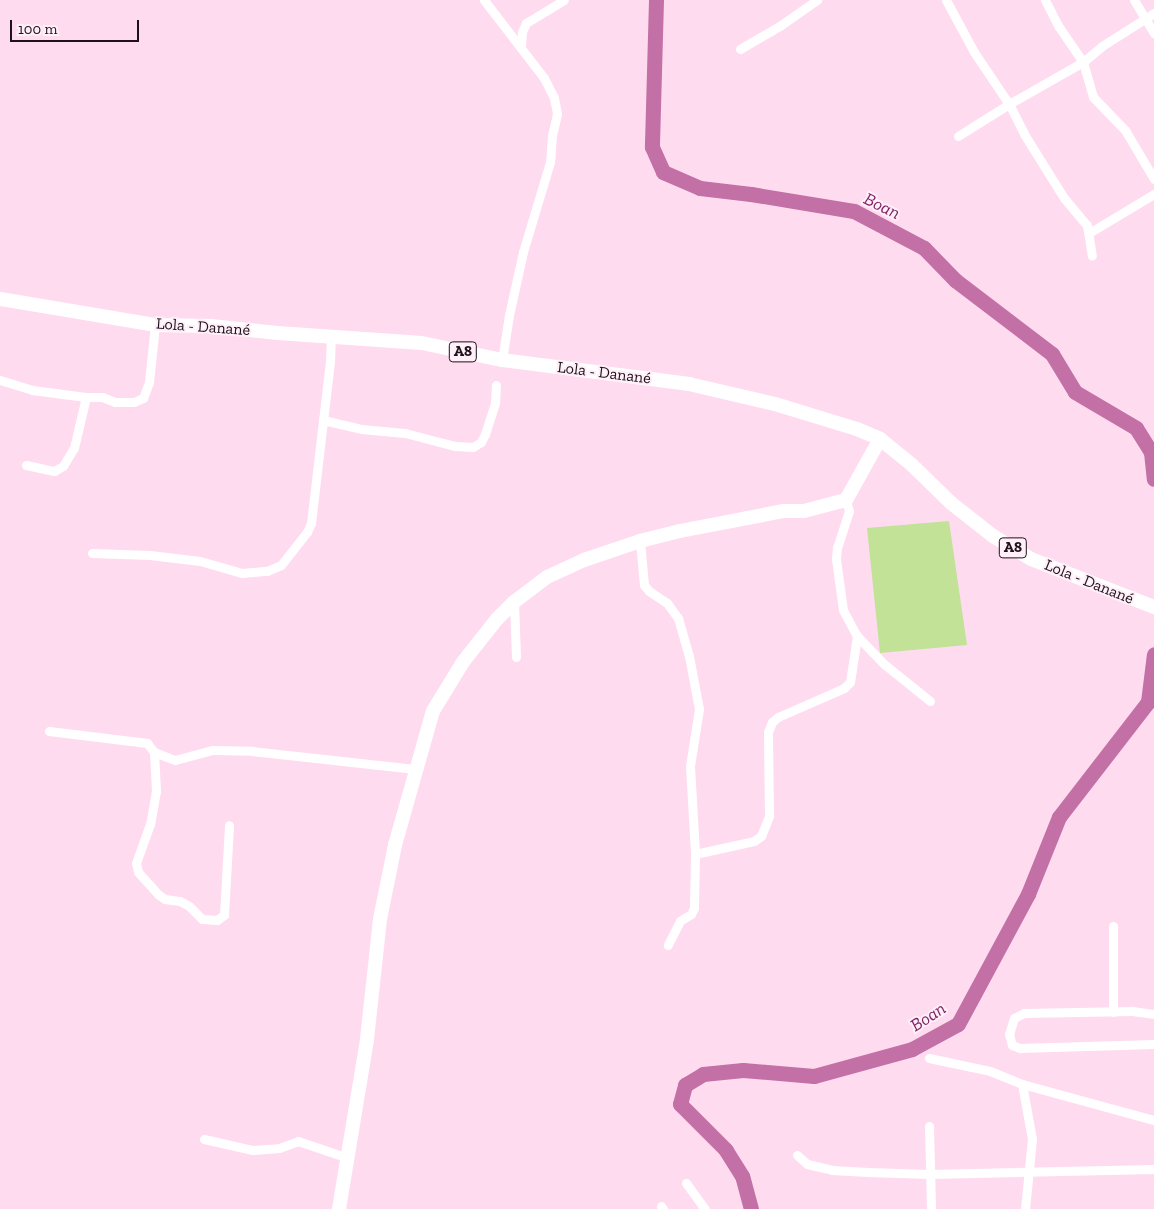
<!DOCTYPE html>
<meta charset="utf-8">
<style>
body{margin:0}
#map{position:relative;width:1154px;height:1209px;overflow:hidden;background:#ffdbf0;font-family:"Zilla Slab",serif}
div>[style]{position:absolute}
.green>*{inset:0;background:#c1e297}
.river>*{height:15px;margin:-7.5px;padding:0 7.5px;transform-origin:7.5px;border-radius:7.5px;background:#c270a5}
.street>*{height:9px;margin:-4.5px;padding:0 4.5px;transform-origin:4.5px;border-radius:4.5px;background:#fff}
.primary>*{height:14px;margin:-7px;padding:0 7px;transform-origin:7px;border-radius:7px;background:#fff}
span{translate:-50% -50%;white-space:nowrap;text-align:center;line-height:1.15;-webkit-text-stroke:4px #feeff8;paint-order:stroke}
.shield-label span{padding:1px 4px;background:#feeff8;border:1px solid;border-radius:4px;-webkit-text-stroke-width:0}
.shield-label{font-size:15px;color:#1e1119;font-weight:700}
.street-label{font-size:16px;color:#1e1119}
.water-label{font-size:18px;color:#7e1c62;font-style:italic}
.scale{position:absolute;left:10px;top:20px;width:129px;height:22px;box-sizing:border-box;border:2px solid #1e1119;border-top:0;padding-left:6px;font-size:15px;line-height:18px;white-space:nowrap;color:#1e1119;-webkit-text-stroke:4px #feeff8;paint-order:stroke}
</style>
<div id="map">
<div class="green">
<div style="clip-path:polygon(949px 521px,967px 645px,880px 653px,867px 528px)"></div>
</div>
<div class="river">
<div style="left:656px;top:0;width:147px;rotate:91.6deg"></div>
<div style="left:652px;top:147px;width:27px;rotate:66deg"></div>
<div style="left:663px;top:172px;width:40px;rotate:23.4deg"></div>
<div style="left:700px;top:188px;width:51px;rotate:6.7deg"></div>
<div style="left:751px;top:194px;width:104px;rotate:9.4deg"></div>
<div style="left:854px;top:211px;width:79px;rotate:27.9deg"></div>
<div style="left:924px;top:248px;width:45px;rotate:45.9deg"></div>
<div style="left:955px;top:280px;width:122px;rotate:37.3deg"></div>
<div style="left:1052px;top:354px;width:44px;rotate:58.8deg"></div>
<div style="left:1075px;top:392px;width:71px;rotate:30.5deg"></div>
<div style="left:1136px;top:428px;width:28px;rotate:58deg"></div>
<div style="left:1151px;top:452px;width:27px;rotate:84deg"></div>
<div style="left:751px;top:1209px;width:34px;rotate:-105deg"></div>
<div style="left:742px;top:1176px;width:31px;rotate:-122deg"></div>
<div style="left:726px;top:1150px;width:65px;rotate:-135deg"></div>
<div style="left:680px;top:1104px;width:20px;rotate:-75deg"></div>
<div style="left:685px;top:1085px;width:21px;rotate:-31deg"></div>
<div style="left:703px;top:1074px;width:40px;rotate:-5.7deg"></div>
<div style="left:743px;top:1070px;width:71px;rotate:4.8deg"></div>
<div style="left:814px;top:1076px;width:102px;rotate:-15.4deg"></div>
<div style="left:912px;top:1049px;width:52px;rotate:-28.5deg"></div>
<div style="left:958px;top:1024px;width:148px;rotate:-61.7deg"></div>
<div style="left:1028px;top:894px;width:83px;rotate:-68.1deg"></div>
<div style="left:1059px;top:817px;width:145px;rotate:-52.3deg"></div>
<div style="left:1148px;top:702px;width:48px;rotate:-82.9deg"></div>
</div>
<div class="street">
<div style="left:484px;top:0;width:98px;rotate:52.4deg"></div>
<div style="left:544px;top:78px;width:22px;rotate:63deg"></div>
<div style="left:554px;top:98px;width:16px;rotate:79deg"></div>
<div style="left:557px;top:114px;width:22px;rotate:103deg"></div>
<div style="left:552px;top:135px;width:27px;rotate:94deg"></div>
<div style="left:550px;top:162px;width:94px;rotate:106.7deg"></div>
<div style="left:523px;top:252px;width:65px;rotate:102.5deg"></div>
<div style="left:509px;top:315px;width:46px;rotate:98.8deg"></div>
<div style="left:946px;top:0;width:59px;rotate:61.7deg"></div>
<div style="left:974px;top:52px;width:63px;rotate:56.1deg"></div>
<div style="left:1009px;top:104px;width:34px;rotate:63deg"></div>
<div style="left:1024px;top:134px;width:75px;rotate:58deg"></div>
<div style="left:1064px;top:198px;width:35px;rotate:50deg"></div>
<div style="left:1087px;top:225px;width:31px;rotate:81deg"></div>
<div style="left:1045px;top:0;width:30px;rotate:63deg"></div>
<div style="left:1059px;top:27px;width:42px;rotate:55.6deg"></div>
<div style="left:1083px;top:62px;width:36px;rotate:74deg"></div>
<div style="left:1093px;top:97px;width:46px;rotate:45.9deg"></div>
<div style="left:1125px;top:130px;width:57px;rotate:59.4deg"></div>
<div style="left:1134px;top:0;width:39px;rotate:59deg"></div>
<div style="left:521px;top:46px;width:14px;rotate:-86deg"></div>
<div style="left:522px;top:32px;width:10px;rotate:-66deg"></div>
<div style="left:526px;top:23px;width:44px;rotate:-31.2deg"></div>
<div style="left:740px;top:49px;width:48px;rotate:-30.3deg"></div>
<div style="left:781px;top:25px;width:44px;rotate:-34.8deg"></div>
<div style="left:958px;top:136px;width:60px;rotate:-32.1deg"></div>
<div style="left:1009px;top:104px;width:85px;rotate:-29.6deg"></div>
<div style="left:1083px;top:62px;width:25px;rotate:-40deg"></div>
<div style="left:1102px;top:46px;width:62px;rotate:-32.4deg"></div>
<div style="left:1089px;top:233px;width:76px;rotate:-31deg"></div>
<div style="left:0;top:380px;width:34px;rotate:17deg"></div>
<div style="left:32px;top:390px;width:54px;rotate:7.4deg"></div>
<div style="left:86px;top:397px;width:16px"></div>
<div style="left:102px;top:397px;width:14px;rotate:21deg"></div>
<div style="left:115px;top:402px;width:19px"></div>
<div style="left:134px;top:402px;width:10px;rotate:-24deg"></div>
<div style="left:143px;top:398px;width:17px;rotate:-69deg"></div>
<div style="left:149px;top:382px;width:57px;rotate:-84deg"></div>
<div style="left:323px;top:420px;width:39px;rotate:13deg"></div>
<div style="left:361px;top:429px;width:44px;rotate:5.2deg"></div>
<div style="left:405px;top:433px;width:52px;rotate:14.6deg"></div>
<div style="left:455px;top:446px;width:18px;rotate:3deg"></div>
<div style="left:473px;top:447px;width:9px;rotate:-32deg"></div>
<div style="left:481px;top:442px;width:9px;rotate:-63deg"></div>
<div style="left:485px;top:434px;width:33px;rotate:-72deg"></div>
<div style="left:495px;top:403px;width:18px;rotate:-87deg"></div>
<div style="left:26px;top:465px;width:29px;rotate:12deg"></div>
<div style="left:54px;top:471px;width:10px;rotate:-29deg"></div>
<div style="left:63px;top:466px;width:21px;rotate:-59deg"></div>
<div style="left:74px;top:448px;width:52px;rotate:-76.8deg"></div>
<div style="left:846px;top:500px;width:11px;rotate:75deg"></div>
<div style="left:849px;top:511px;width:38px;rotate:108deg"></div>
<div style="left:837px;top:547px;width:12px;rotate:95deg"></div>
<div style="left:836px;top:559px;width:51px;rotate:82.2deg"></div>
<div style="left:843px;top:610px;width:30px;rotate:62deg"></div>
<div style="left:857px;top:636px;width:39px;rotate:46deg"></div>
<div style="left:884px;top:664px;width:59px;rotate:38.8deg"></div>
<div style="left:640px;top:541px;width:44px;rotate:84.8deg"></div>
<div style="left:644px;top:585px;width:8px;rotate:50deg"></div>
<div style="left:649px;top:591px;width:22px;rotate:34deg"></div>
<div style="left:667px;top:603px;width:19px;rotate:54deg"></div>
<div style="left:678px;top:618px;width:40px;rotate:74deg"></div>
<div style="left:689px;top:656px;width:54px;rotate:79.3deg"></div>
<div style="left:699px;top:709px;width:58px;rotate:99deg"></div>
<div style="left:690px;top:766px;width:88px;rotate:86.7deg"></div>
<div style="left:695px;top:854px;width:54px;rotate:91.1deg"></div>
<div style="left:694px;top:908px;width:7px;rotate:117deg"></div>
<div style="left:691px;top:914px;width:13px;rotate:148deg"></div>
<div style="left:680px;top:921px;width:27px;rotate:117deg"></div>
<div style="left:92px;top:553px;width:58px;rotate:2deg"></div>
<div style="left:150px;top:555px;width:50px;rotate:6.8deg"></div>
<div style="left:200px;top:561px;width:44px;rotate:15.9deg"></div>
<div style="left:242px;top:573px;width:25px;rotate:-5deg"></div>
<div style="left:267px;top:571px;width:15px;rotate:-23deg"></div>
<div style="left:281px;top:565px;width:42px;rotate:-51.8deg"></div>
<div style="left:307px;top:532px;width:10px;rotate:-66deg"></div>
<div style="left:311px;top:523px;width:162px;rotate:-83.3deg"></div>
<div style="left:330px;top:362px;width:25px;rotate:-88deg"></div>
<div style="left:514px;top:602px;width:55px;rotate:87.9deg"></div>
<div style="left:49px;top:731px;width:99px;rotate:7deg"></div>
<div style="left:147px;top:743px;width:11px;rotate:52deg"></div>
<div style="left:154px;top:752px;width:22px;rotate:21deg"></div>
<div style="left:175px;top:760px;width:39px;rotate:-15deg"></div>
<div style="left:213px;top:750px;width:39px;rotate:1deg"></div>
<div style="left:252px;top:751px;width:164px;rotate:6.3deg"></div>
<div style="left:154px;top:752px;width:39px;rotate:87deg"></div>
<div style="left:156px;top:791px;width:34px;rotate:100deg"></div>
<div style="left:150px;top:824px;width:41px;rotate:109.7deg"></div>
<div style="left:136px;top:863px;width:9px;rotate:77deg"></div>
<div style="left:138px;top:872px;width:31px;rotate:48deg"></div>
<div style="left:159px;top:895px;width:7px;rotate:34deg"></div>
<div style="left:165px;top:899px;width:15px;rotate:8deg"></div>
<div style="left:180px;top:901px;width:10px;rotate:29deg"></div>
<div style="left:189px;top:906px;width:18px;rotate:45deg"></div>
<div style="left:202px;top:919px;width:15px;rotate:4deg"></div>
<div style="left:217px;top:920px;width:9px;rotate:-36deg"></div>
<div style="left:224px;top:915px;width:90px;rotate:-86.8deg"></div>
<div style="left:695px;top:854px;width:60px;rotate:-12.4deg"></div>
<div style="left:754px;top:841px;width:9px;rotate:-36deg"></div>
<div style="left:761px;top:836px;width:22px;rotate:-68deg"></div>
<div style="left:769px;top:816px;width:84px;rotate:-90.7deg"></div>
<div style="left:768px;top:732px;width:11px;rotate:-68deg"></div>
<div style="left:772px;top:722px;width:8px;rotate:-40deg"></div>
<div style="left:778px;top:717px;width:72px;rotate:-23.7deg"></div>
<div style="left:844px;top:688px;width:8px;rotate:-45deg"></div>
<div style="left:850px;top:682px;width:47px;rotate:-81.3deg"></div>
<div style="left:1113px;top:926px;width:86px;rotate:90deg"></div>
<div style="left:1154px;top:1014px;width:22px;rotate:-172deg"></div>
<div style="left:1132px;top:1011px;width:108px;rotate:178.9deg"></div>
<div style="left:1024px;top:1013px;width:11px;rotate:153deg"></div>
<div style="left:1014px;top:1018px;width:17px;rotate:107deg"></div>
<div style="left:1009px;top:1034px;width:11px;rotate:75deg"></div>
<div style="left:1012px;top:1045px;width:9px;rotate:21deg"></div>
<div style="left:1020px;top:1048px;width:134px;rotate:-1.7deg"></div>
<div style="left:929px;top:1058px;width:62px;rotate:12deg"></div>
<div style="left:990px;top:1071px;width:35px;rotate:22deg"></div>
<div style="left:1022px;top:1084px;width:56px;rotate:79.7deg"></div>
<div style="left:1032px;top:1139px;width:70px;rotate:95.7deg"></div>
<div style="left:1022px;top:1084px;width:137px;rotate:15.3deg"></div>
<div style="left:929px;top:1126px;width:83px;rotate:88.6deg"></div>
<div style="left:204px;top:1139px;width:49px;rotate:12.9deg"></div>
<div style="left:252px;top:1150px;width:27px;rotate:-4deg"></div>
<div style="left:279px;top:1148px;width:20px;rotate:-20deg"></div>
<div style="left:298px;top:1141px;width:53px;rotate:18.8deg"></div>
<div style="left:797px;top:1155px;width:13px;rotate:42deg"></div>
<div style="left:807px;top:1164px;width:26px;rotate:13deg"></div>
<div style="left:832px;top:1170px;width:36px;rotate:3deg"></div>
<div style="left:868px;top:1172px;width:61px;rotate:1.9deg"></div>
<div style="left:929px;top:1174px;width:225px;rotate:-1.3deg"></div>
<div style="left:686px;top:1183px;width:32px;rotate:54deg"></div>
<div style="left:661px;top:1206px;width:4px;rotate:56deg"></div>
</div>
<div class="primary">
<div style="left:0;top:299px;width:157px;rotate:9.5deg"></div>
<div style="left:155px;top:325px;width:56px;rotate:1deg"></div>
<div style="left:211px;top:326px;width:67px;rotate:6deg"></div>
<div style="left:278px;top:333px;width:144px;rotate:4deg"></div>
<div style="left:422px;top:343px;width:82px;rotate:12deg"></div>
<div style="left:502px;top:360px;width:189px;rotate:7.3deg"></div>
<div style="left:689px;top:384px;width:88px;rotate:13.1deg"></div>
<div style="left:775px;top:404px;width:86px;rotate:17deg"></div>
<div style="left:857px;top:429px;width:25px;rotate:23deg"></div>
<div style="left:880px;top:439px;width:40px;rotate:39deg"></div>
<div style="left:911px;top:464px;width:56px;rotate:44.3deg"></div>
<div style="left:951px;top:503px;width:53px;rotate:38.2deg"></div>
<div style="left:993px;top:536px;width:44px;rotate:31.2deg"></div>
<div style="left:1031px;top:559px;width:132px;rotate:21.3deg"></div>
<div style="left:339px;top:1209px;width:172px;rotate:-80.6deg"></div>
<div style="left:367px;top:1039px;width:121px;rotate:-83.8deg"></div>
<div style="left:380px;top:919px;width:76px;rotate:-78.5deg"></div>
<div style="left:395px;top:845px;width:139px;rotate:-74.2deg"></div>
<div style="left:433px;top:711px;width:57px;rotate:-58.5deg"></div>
<div style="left:463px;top:662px;width:55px;rotate:-51.7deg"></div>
<div style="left:497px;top:619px;width:24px;rotate:-45deg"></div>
<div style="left:514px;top:602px;width:41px;rotate:-37.1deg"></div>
<div style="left:547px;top:577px;width:41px;rotate:-24.7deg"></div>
<div style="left:584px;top:560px;width:59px;rotate:-18.7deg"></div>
<div style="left:640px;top:541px;width:41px;rotate:-14deg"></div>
<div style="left:680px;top:531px;width:106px;rotate:-10.9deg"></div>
<div style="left:784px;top:511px;width:20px"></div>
<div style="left:804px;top:511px;width:43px;rotate:-14.7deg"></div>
<div style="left:846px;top:500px;width:70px;rotate:-60.9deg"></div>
</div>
<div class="shield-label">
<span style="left:463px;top:352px">A8</span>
<span style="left:1013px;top:548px">A8</span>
</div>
<div class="street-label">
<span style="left:203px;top:327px;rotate:4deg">Lola - Danané</span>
<span style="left:604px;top:373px;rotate:7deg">Lola - Danané</span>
<span style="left:1089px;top:582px;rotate:22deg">Lola - Danané</span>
</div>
<div class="water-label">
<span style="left:882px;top:206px;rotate:26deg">Boan</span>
<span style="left:928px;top:1017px;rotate:-33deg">Boan</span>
</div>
<div class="scale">100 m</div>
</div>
